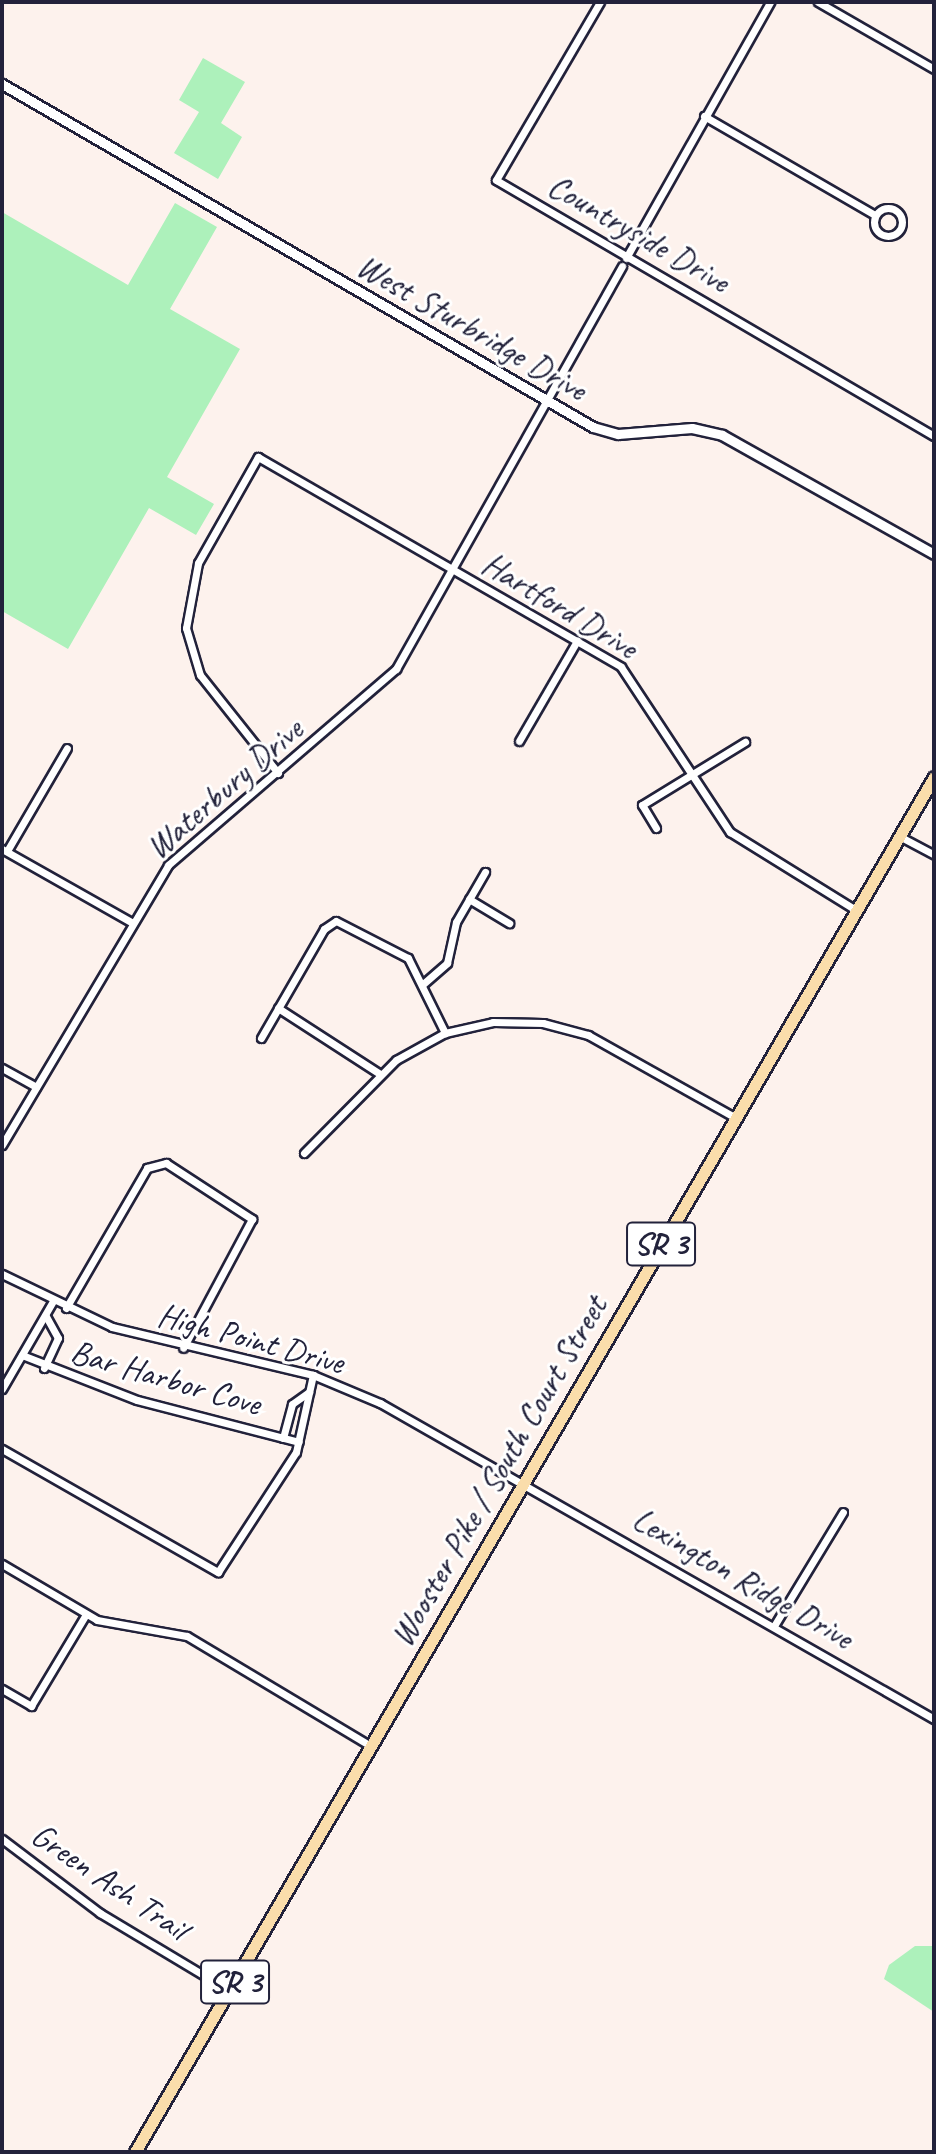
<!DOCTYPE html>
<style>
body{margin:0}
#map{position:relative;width:936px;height:2154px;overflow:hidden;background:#fdf2ed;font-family:Caveat,sans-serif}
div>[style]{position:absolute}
.green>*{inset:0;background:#adf1bb}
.roads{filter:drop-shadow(2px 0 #22223b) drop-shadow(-2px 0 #22223b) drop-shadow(0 2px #22223b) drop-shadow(0 -2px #22223b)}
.minor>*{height:7px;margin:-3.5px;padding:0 3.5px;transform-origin:3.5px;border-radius:3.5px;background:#fff}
.minor>.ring{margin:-3.5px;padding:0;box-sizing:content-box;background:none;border:7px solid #fff;border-radius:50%}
.tertiary>*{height:9px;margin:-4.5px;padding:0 4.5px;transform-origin:4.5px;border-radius:4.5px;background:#fff}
.primary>*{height:11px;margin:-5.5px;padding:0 5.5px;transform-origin:5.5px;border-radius:5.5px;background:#faddab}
span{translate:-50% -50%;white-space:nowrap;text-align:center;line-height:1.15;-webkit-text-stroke:6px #fff;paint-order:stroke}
.shield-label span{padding:2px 6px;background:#fff;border:2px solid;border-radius:6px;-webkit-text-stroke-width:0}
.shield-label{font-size:32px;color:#22223b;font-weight:700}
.street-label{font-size:34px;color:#22223b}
.frame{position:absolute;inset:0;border:4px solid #22223b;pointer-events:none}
</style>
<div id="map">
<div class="green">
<div style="clip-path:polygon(203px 58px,245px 82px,221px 123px,242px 137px,218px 179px,174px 153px,199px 112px,179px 100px)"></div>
<div style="clip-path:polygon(175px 203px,217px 227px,170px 309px,240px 349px,167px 477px,214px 504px,196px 535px,149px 508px,68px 649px,2px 611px,2px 212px,128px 285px)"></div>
<div style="clip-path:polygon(915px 1946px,934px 1946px,934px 2012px,884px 1979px,889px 1965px)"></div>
</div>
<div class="roads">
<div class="minor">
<div style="left:600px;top:2px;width:206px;rotate:120.3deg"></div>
<div style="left:496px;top:180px;width:507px;rotate:30.31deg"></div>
<div style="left:818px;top:2px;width:134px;rotate:30deg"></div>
<div style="left:704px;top:116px;width:198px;rotate:30.1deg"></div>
<div class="ring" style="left:874px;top:208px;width:21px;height:21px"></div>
<div style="left:626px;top:258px;width:294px;rotate:-60.6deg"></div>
<div style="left:519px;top:741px;width:116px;rotate:-59.9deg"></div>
<div style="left:278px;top:773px;width:125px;rotate:-128.5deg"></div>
<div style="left:200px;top:675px;width:49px;rotate:-106.6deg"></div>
<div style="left:186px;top:628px;width:66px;rotate:-79.5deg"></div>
<div style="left:198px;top:563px;width:122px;rotate:-60.5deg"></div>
<div style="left:258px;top:457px;width:419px;rotate:30deg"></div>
<div style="left:621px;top:667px;width:198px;rotate:56.6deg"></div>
<div style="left:730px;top:832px;width:148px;rotate:31.8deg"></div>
<div style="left:656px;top:828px;width:27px;rotate:-121deg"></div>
<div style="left:642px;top:805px;width:121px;rotate:-31.5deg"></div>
<div style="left:899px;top:836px;width:40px;rotate:28deg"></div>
<div style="left:2px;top:849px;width:148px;rotate:29.5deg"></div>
<div style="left:7px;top:851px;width:119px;rotate:-59.8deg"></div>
<div style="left:469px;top:899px;width:47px;rotate:31deg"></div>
<div style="left:423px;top:984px;width:32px;rotate:-41deg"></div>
<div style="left:447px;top:963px;width:42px;rotate:-77.6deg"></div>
<div style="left:456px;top:922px;width:58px;rotate:-59.9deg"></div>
<div style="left:278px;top:1008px;width:121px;rotate:32.9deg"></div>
<div style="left:261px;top:1038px;width:126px;rotate:-60deg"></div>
<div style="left:324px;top:929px;width:14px;rotate:-34deg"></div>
<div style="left:336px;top:921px;width:81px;rotate:27.2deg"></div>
<div style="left:408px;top:958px;width:84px;rotate:63.7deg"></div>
<div style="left:2px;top:1068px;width:39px;rotate:29deg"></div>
<div style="left:2px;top:1145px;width:326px;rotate:-59.3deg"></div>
<div style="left:168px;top:865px;width:301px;rotate:-40.7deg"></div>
<div style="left:396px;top:669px;width:462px;rotate:-60.7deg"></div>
<div style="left:304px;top:1153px;width:131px;rotate:-45.3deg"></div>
<div style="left:396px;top:1060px;width:56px;rotate:-28.9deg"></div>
<div style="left:445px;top:1033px;width:49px;rotate:-12.9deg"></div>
<div style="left:493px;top:1022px;width:50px;rotate:1.1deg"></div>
<div style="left:543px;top:1023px;width:47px;rotate:14.9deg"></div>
<div style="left:588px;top:1035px;width:170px;rotate:29.3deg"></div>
<div style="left:2px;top:1274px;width:122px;rotate:25.7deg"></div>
<div style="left:112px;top:1327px;width:207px;rotate:13.4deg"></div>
<div style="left:313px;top:1375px;width:73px;rotate:22.7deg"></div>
<div style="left:380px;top:1403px;width:638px;rotate:29.7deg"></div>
<div style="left:66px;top:1308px;width:162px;rotate:-59.9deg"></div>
<div style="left:147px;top:1168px;width:20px;rotate:-15deg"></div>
<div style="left:166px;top:1163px;width:103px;rotate:33.1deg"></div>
<div style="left:252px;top:1219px;width:146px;rotate:118.1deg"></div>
<div style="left:22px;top:1355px;width:123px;rotate:21.4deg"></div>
<div style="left:137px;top:1400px;width:167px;rotate:14.5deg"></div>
<div style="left:44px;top:1368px;width:33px;rotate:-65deg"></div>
<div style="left:58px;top:1338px;width:26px;rotate:-119deg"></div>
<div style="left:2px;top:1389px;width:102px;rotate:-59.9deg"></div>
<div style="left:283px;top:1438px;width:35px;rotate:-75deg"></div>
<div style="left:292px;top:1404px;width:21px;rotate:-35deg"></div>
<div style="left:2px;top:1449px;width:249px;rotate:29.7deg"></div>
<div style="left:218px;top:1572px;width:143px;rotate:-57deg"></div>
<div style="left:296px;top:1452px;width:79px;rotate:-77.6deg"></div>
<div style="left:2px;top:1564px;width:110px;rotate:30.5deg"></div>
<div style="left:97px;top:1620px;width:91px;rotate:10.1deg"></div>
<div style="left:187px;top:1636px;width:214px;rotate:30.9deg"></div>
<div style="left:774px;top:1626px;width:133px;rotate:-58.8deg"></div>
<div style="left:2px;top:1689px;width:34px;rotate:30deg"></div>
<div style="left:31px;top:1706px;width:107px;rotate:-59.1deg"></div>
<div style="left:2px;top:1839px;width:123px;rotate:37.1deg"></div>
<div style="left:100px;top:1913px;width:152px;rotate:31deg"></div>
</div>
<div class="tertiary">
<div style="left:2px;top:84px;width:683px;rotate:30.13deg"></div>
<div style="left:593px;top:427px;width:26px;rotate:16deg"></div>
<div style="left:618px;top:434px;width:74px;rotate:-4.6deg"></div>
<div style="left:692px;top:428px;width:31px;rotate:13deg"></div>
<div style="left:722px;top:435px;width:243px;rotate:29.3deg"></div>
</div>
<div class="primary">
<div style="left:135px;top:2152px;width:1590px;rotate:-59.84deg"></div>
</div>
</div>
<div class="shield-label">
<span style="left:661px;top:1244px">SR 3</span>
<span style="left:235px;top:1982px">SR 3</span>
</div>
<div class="street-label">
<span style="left:639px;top:233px;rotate:30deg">Countryside Drive</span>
<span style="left:472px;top:327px;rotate:30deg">West Sturbridge Drive</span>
<span style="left:560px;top:605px;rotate:31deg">Hartford Drive</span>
<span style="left:224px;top:788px;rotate:-41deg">Waterbury Drive</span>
<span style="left:251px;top:1338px;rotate:15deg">High Point Drive</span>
<span style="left:166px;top:1377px;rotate:16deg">Bar Harbor Cove</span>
<span style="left:498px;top:1471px;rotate:-60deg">Wooster Pike / South Court Street</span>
<span style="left:743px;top:1578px;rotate:30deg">Lexington Ridge Drive</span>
<span style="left:110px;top:1881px;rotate:34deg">Green Ash Trail</span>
</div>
<div class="frame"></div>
</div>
